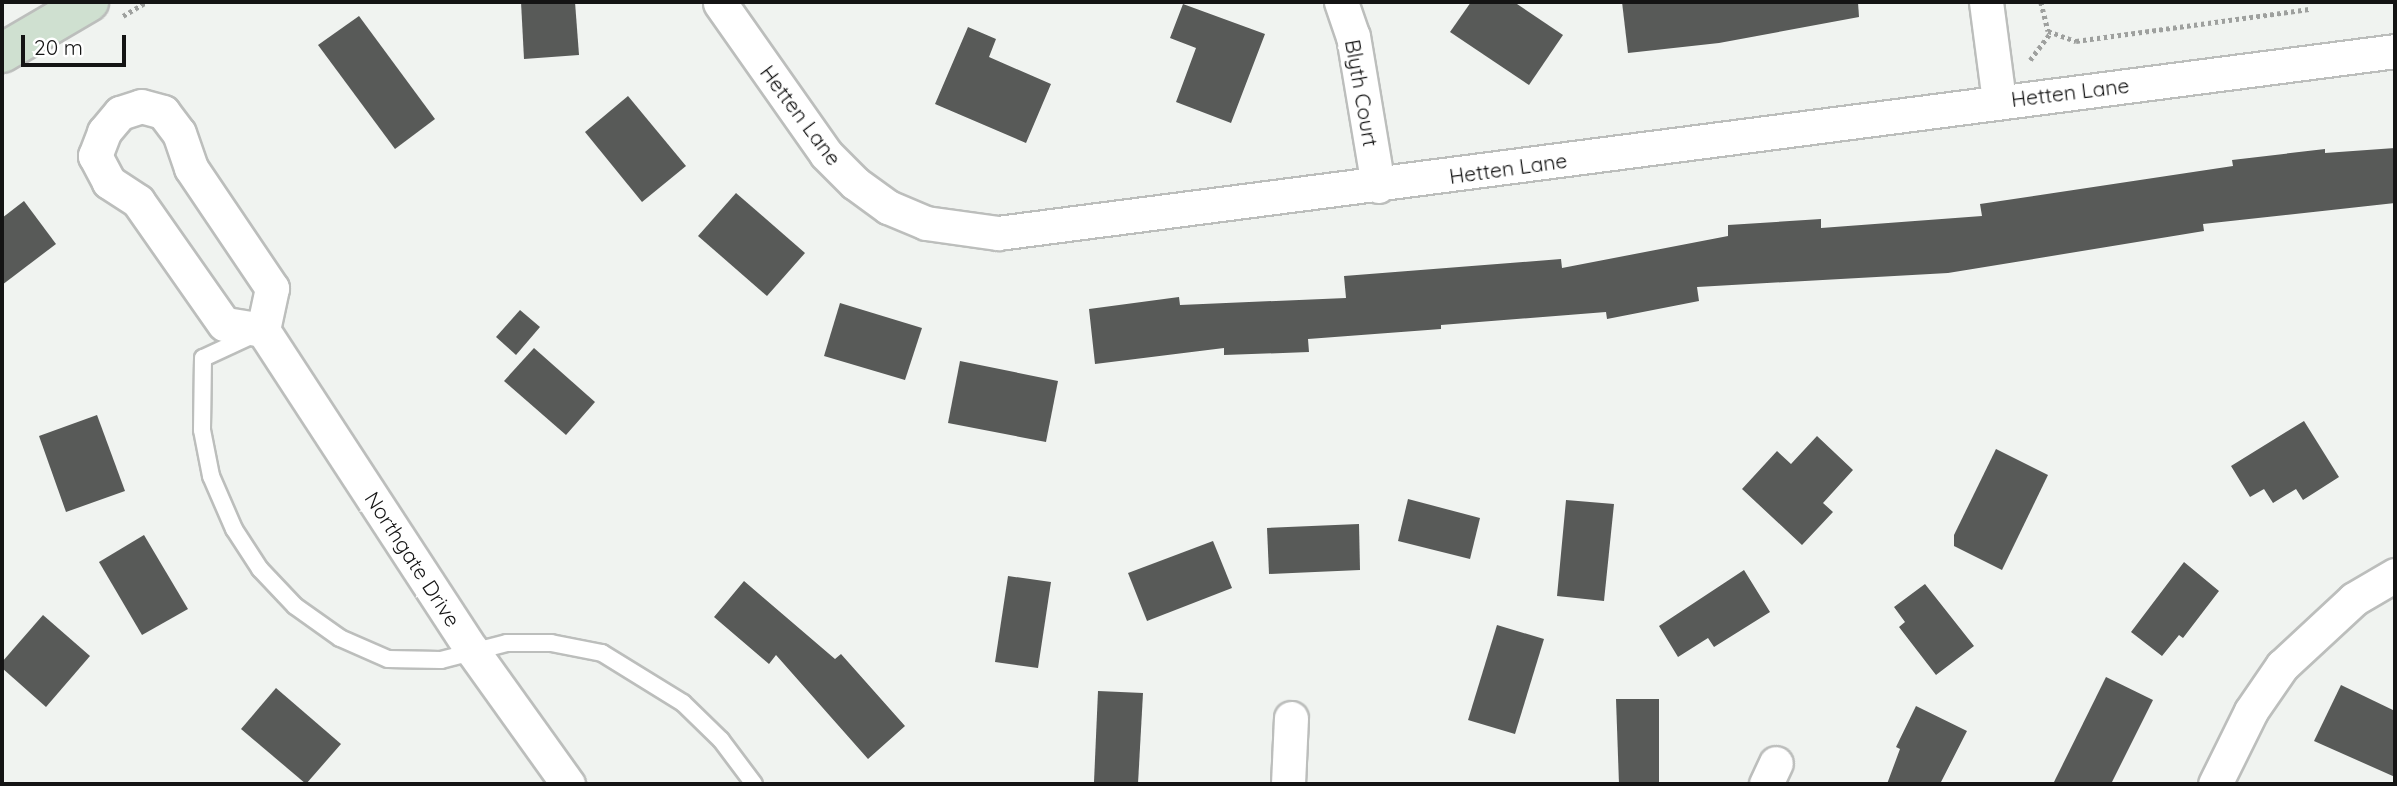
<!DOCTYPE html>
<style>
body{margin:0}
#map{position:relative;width:2397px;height:786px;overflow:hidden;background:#f0f3f0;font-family:Quicksand,sans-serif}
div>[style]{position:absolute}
.building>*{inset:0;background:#585a58}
.path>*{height:4.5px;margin-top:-2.25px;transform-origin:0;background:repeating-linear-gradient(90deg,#9ea09e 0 3.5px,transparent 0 7px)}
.roads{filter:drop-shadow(2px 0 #bcbebc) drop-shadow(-2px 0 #bcbebc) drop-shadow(0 2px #bcbebc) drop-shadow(0 -2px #bcbebc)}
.service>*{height:16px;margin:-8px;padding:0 8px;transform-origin:8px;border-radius:8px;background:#fff}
.minor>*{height:33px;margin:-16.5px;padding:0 16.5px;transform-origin:16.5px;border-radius:16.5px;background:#fff}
.secondary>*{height:38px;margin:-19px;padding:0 19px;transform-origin:19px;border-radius:19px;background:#cfe0d0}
span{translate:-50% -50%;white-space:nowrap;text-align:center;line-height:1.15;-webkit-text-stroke:7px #fff;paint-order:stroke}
.street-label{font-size:21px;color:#141414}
.frame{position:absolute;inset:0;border:4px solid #141414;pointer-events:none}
.scale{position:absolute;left:21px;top:35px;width:105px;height:32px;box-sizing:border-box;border:4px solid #141414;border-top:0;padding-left:9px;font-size:21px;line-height:24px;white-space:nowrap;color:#141414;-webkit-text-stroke:5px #fff;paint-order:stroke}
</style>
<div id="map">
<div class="building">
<div style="clip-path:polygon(521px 2px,575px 2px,579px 55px,524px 59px)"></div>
<div style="clip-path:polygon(1471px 2px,1514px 2px,1563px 35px,1529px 85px,1450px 32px)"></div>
<div style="clip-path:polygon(1622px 2px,1858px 2px,1859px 17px,1719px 43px,1628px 53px)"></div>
<div style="clip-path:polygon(1183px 4px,1265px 34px,1231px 123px,1176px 102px,1196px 48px,1170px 38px)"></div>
<div style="clip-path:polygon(359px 16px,435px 119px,395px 149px,318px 45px)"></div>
<div style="clip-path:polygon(968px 27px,996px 39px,989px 57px,1051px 84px,1026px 143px,935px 104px)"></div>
<div style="clip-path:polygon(628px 96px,686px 166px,642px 202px,585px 132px)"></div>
<div style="clip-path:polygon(2395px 148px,2395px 203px,2203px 224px,2204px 231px,1948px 273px,1697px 287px,1699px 301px,1607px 319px,1606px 312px,1441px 325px,1441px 329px,1308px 339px,1309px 352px,1224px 355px,1224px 348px,1095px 364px,1089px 309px,1179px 297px,1180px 305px,1346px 298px,1344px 276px,1561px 259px,1562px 268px,1728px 236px,1728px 225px,1821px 219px,1821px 228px,1982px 216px,1980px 204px,2233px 166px,2232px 160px,2325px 149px,2325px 153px)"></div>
<div style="clip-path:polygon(736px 193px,805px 253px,767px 296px,698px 236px)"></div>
<div style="clip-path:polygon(24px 201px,56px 244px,2px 285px,2px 218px)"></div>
<div style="clip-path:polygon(840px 303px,922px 328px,905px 380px,824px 356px)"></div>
<div style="clip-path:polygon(520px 310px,540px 327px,516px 355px,496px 337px)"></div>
<div style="clip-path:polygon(534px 348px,595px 402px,566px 435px,504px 381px)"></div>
<div style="clip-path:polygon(960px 361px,1058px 381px,1046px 442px,948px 423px)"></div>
<div style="clip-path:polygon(97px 415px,125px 491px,66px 512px,39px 436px)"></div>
<div style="clip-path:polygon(2304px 421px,2339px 477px,2303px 500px,2296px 489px,2273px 503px,2264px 489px,2250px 497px,2231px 466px)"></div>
<div style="clip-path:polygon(1817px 436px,1853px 470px,1823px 503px,1833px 512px,1802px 545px,1742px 489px,1777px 451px,1791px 464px)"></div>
<div style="clip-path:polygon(1996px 449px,2048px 475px,2002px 570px,1954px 546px,1954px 535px)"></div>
<div style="clip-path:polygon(1408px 499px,1480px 518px,1470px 559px,1398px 541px)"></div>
<div style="clip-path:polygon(1566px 500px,1614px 504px,1604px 601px,1557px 596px)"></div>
<div style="clip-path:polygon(1359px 524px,1360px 570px,1269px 574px,1267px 528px)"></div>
<div style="clip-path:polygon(144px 535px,188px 609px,142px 635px,99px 562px)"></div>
<div style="clip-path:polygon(1213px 541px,1232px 588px,1147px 621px,1128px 573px)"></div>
<div style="clip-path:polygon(2184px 562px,2219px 591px,2183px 638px,2179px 635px,2162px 656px,2131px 632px)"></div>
<div style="clip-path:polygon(1744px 570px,1770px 612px,1714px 647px,1708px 638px,1678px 657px,1659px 626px)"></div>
<div style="clip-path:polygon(1008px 576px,1051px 582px,1038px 668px,995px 662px)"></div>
<div style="clip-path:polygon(744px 581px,835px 659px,841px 654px,905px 726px,868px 759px,776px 655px,769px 664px,714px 617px)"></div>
<div style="clip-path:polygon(1925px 584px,1974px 646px,1936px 675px,1899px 627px,1905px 622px,1894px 607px)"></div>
<div style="clip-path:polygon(43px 615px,90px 656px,46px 707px,2px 668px,2px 662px)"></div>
<div style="clip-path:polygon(1497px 625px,1544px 639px,1515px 734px,1468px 720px)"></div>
<div style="clip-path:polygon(2106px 677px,2153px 700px,2111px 784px,2053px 784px)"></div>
<div style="clip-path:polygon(2341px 685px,2395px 711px,2395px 777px,2314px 741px)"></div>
<div style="clip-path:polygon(276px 688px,341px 744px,306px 784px,241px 729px)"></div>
<div style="clip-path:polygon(1098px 691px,1143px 693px,1138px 784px,1094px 782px)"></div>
<div style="clip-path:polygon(1616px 699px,1659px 699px,1659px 784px,1619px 784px)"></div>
<div style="clip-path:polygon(1916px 706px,1967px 731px,1940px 784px,1887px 784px,1900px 749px,1896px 747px)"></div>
</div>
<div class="path">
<div style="left:2041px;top:2px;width:30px;rotate:76deg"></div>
<div style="left:2048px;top:31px;width:30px;rotate:20deg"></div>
<div style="left:2076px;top:41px;width:237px;rotate:-7.8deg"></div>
<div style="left:123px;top:16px;width:27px;rotate:-31deg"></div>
<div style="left:2030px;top:60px;width:34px;rotate:-53deg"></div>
</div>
<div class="roads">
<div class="service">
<div style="left:255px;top:334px;width:57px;rotate:155.2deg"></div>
<div style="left:203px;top:358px;width:72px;rotate:90.8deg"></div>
<div style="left:202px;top:430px;width:47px;rotate:78.9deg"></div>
<div style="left:211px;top:476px;width:58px;rotate:66.5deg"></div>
<div style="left:234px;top:529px;width:48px;rotate:57deg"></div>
<div style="left:260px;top:569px;width:51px;rotate:46.6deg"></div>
<div style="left:295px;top:606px;width:55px;rotate:35.4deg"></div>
<div style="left:340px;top:638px;width:52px;rotate:23.6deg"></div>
<div style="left:388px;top:659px;width:53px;rotate:1.1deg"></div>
<div style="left:441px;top:660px;width:68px;rotate:-14.4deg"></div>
<div style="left:507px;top:643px;width:44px"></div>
<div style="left:551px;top:643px;width:52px;rotate:11.1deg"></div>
<div style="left:602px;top:653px;width:95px;rotate:31.7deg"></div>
<div style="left:683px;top:703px;width:53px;rotate:44.2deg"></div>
<div style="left:721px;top:740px;width:55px;rotate:53.1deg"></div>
</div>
<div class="minor">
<div style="left:1341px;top:2px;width:36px;rotate:71deg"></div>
<div style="left:1353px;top:36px;width:152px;rotate:80.5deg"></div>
<div style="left:1986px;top:2px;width:100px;rotate:82.5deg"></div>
<div style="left:720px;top:3px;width:184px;rotate:54.9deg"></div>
<div style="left:826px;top:154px;width:41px;rotate:45deg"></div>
<div style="left:855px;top:183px;width:41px;rotate:36deg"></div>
<div style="left:888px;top:207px;width:41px;rotate:22.8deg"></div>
<div style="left:926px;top:223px;width:73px;rotate:7.9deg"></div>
<div style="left:998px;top:233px;width:1409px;rotate:-7.42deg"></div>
<div style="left:263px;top:330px;width:39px;rotate:-171deg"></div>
<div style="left:224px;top:324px;width:150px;rotate:-125deg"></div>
<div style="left:138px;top:201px;width:35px;rotate:-147deg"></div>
<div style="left:109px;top:182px;width:30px;rotate:-118deg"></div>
<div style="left:95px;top:156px;width:26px;rotate:-69deg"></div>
<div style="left:104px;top:132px;width:25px;rotate:-50deg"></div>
<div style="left:120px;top:113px;width:22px;rotate:-18deg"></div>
<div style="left:141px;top:106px;width:23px;rotate:15deg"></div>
<div style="left:163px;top:112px;width:26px;rotate:53deg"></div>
<div style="left:179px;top:133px;width:37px;rotate:71deg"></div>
<div style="left:191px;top:168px;width:145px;rotate:56deg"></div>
<div style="left:272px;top:288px;width:43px;rotate:102.1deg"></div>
<div style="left:263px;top:330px;width:382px;rotate:56.9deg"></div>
<div style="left:472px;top:650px;width:165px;rotate:54.4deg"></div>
<div style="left:1288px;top:784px;width:66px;rotate:-87.4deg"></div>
<div style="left:1766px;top:784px;width:23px;rotate:-65deg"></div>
<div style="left:2215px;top:784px;width:81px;rotate:-63.7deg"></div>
<div style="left:2251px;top:711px;width:55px;rotate:-55.4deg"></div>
<div style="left:2282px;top:666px;width:98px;rotate:-42.9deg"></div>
<div style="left:2354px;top:599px;width:48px;rotate:-30.3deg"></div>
</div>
<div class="secondary">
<div style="left:2px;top:53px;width:101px;rotate:-30.4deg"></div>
</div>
</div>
<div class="street-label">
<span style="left:2070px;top:92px;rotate:-7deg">Hetten Lane</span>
<span style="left:1362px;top:93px;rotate:80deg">Blyth Court</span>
<span style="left:801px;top:115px;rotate:53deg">Hetten Lane</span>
<span style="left:1508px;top:168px;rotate:-8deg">Hetten Lane</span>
<span style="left:413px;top:559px;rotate:57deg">Northgate Drive</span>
</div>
<div class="frame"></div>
<div class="scale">20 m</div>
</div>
